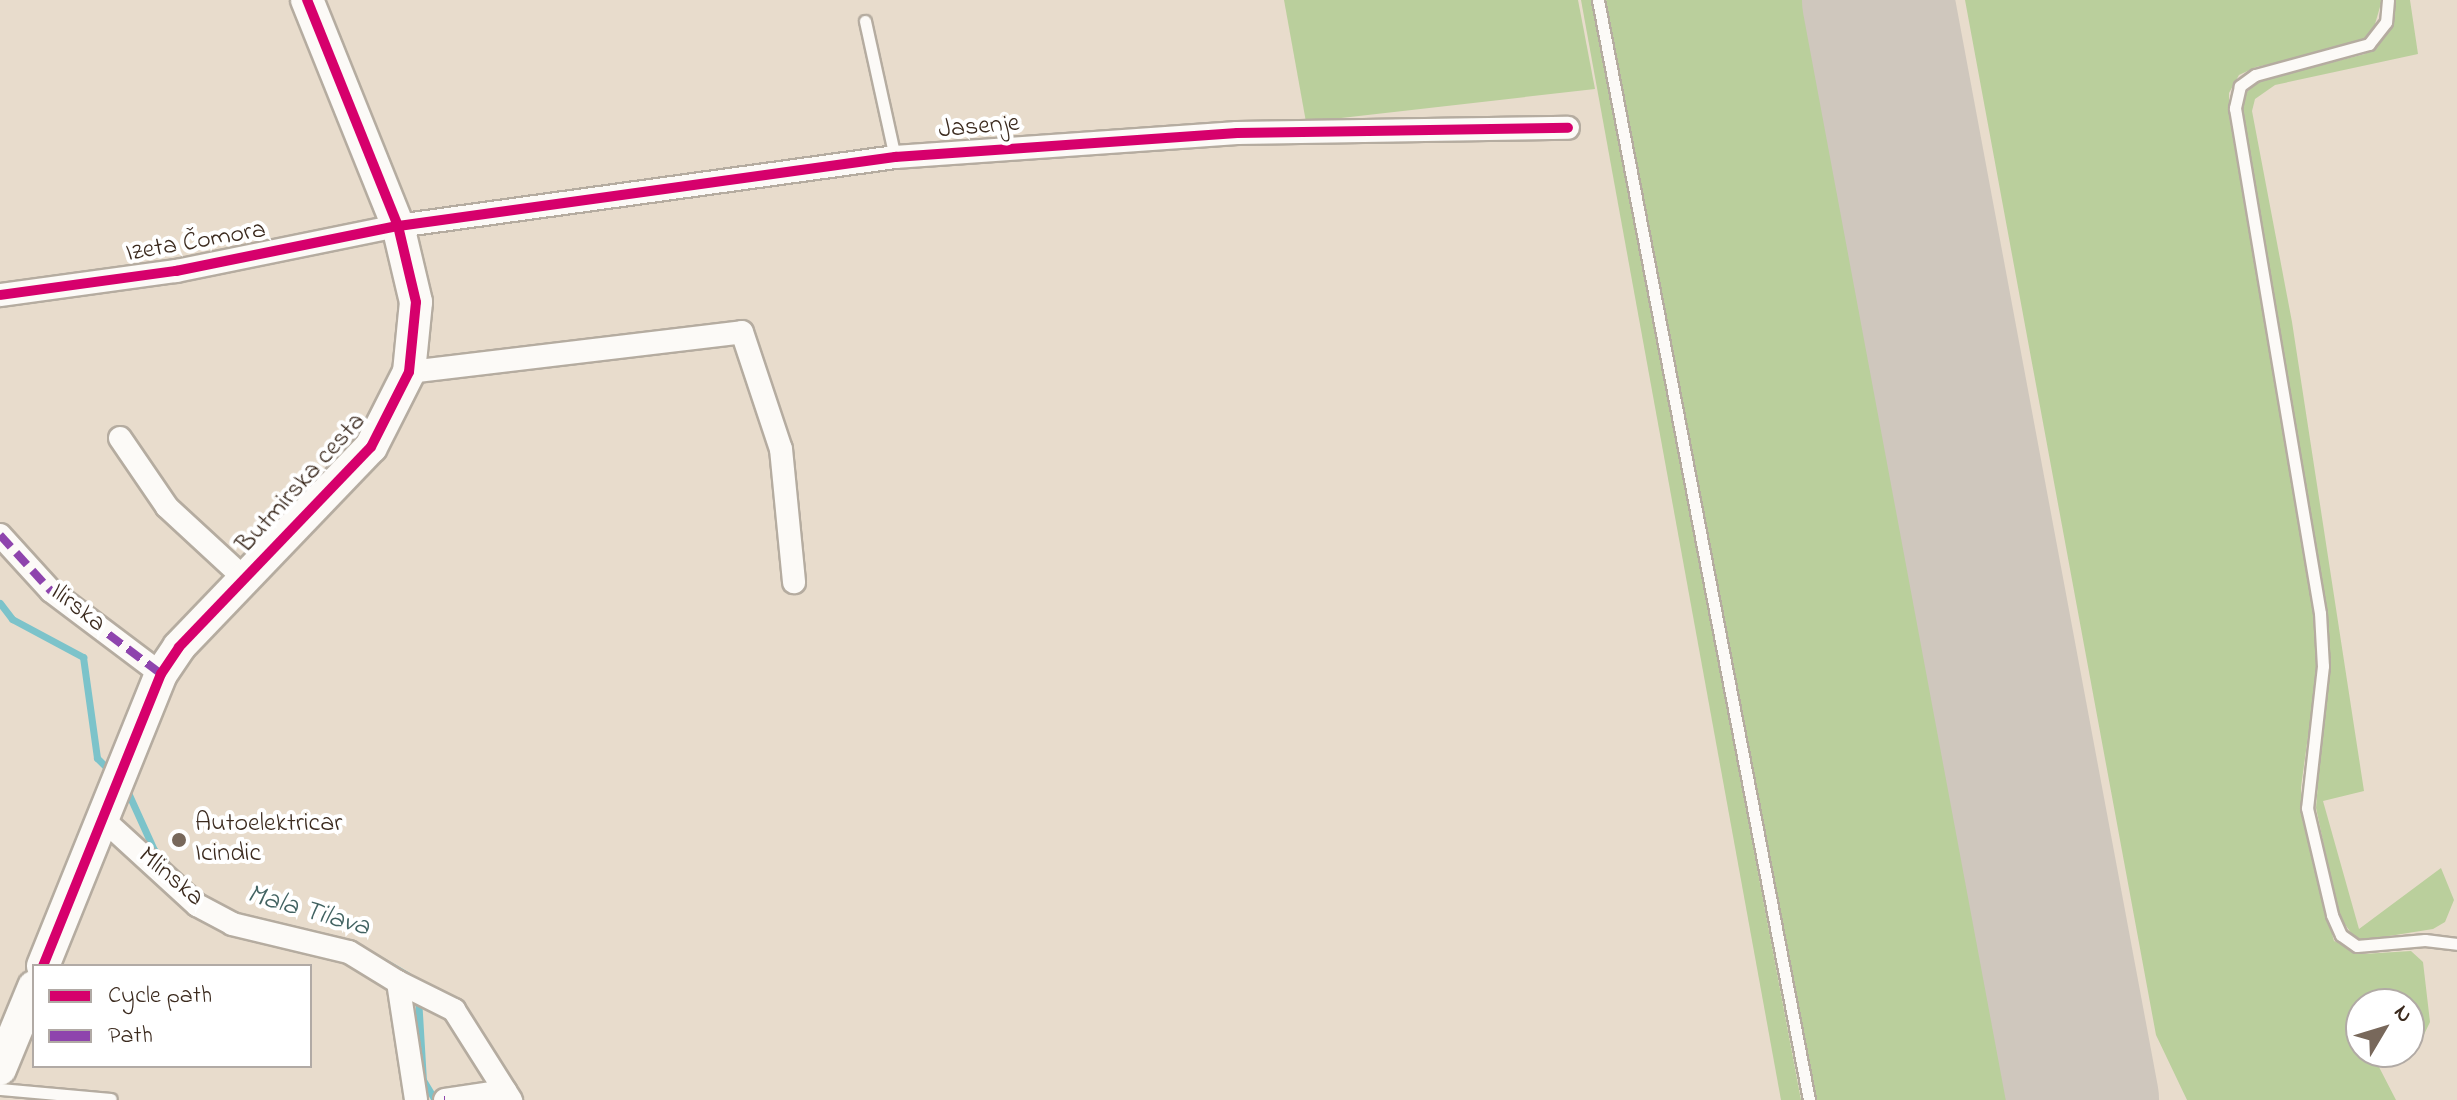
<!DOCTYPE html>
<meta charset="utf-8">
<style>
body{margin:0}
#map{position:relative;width:2457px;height:1100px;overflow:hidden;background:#e8dccc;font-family:"Indie Flower",sans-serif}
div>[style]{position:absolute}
.green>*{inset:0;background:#bacf9c}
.stream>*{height:7px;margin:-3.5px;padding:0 3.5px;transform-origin:3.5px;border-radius:3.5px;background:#7cc3ca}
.taxiway>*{height:60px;margin:-30px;padding:0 30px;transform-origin:30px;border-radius:30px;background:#cfc7bd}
.runway>*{height:152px;margin:-76px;padding:0 76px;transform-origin:76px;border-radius:76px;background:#cfc7bd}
.roads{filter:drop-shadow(2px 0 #b5aca0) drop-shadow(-2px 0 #b5aca0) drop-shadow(0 2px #b5aca0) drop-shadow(0 -2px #b5aca0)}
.lane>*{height:11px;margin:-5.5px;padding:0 5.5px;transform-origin:5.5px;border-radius:5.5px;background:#fcfaf7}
.street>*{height:22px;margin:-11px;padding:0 11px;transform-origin:11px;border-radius:11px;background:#fcfaf7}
.secondary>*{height:32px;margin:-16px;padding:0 16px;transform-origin:16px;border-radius:16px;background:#fcfaf7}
.quiet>*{height:8px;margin-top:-4px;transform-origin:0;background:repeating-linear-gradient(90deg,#8e44ad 0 16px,transparent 0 24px)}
.cycleway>*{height:10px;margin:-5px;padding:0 5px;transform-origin:5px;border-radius:5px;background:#d6006c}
.dots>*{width:22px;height:22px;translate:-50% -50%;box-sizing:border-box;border:4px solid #fff;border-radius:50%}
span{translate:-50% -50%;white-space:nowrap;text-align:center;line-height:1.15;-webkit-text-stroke:8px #fff;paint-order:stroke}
.street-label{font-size:26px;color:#3b2a1e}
.poi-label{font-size:26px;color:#3b2a1e}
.left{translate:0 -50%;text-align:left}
.water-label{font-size:28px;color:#426362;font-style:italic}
.legend{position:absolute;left:32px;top:964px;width:280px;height:104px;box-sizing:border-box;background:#fff;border:2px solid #b1aaa5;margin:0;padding:10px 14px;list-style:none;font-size:24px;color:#3b2a1e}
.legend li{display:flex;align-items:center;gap:16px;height:40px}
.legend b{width:40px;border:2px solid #b1aaa5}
.north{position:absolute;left:2345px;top:988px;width:80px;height:80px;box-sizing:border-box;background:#fff;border:2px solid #b1aaa5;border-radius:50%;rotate:52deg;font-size:22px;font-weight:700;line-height:32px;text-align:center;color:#3b2a1e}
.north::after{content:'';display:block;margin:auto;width:28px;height:36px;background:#78685b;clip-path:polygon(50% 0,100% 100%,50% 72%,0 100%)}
</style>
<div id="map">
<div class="green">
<div style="clip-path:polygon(1284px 0,1578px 0,1595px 89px,1306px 122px)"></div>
<div style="clip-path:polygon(1581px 0,1593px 0,1801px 1100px,1781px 1100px)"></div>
<div style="clip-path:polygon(1606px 0,1806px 0,1929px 618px,2016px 1100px,1814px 1100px)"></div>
<div style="clip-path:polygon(1965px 0,2382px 0,2373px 31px,2355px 46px,2256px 67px,2239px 75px,2229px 93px,2229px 116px,2316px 623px,2318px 664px,2301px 787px,2302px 819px,2334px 941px,2363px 954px,2411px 951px,2423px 962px,2430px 1022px,2419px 1045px,2409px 1052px,2409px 1004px,2361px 1004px,2361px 1052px,2408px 1052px,2379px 1067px,2396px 1100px,2187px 1100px,2156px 1035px)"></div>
<div style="clip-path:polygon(2393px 0,2410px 0,2418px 54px,2275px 85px,2255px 99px,2252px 111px,2292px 322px,2364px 791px,2323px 801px,2359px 929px,2441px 868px,2454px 900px,2445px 922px,2433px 929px,2364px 940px,2354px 937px,2339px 916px,2316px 808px,2329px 644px,2241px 98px,2258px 81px,2365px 54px,2385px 36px)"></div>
</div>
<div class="stream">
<div style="left:0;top:603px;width:20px;rotate:53deg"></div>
<div style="left:12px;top:619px;width:81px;rotate:28.2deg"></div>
<div style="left:83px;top:657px;width:102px;rotate:82.1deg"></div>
<div style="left:97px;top:758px;width:20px;rotate:45deg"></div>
<div style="left:125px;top:786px;width:70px;rotate:65.6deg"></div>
<div style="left:154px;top:850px;width:18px;rotate:47deg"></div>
<div style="left:362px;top:949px;width:52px;rotate:30deg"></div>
<div style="left:418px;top:997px;width:83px;rotate:86.6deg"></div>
<div style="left:423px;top:1080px;width:23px;rotate:59deg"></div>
</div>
<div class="taxiway">
<div style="left:2067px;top:1015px;width:95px;rotate:63.2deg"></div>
</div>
<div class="runway">
<div style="left:1878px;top:0;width:1119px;rotate:79.44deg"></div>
</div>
<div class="roads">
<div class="lane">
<div style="left:1598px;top:0;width:1120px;rotate:79.14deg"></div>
<div style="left:2388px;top:0;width:22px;rotate:95deg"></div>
<div style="left:2386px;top:22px;width:28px;rotate:128deg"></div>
<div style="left:2369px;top:44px;width:118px;rotate:164.8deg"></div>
<div style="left:2255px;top:75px;width:19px;rotate:144deg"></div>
<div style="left:2240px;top:86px;width:23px;rotate:103deg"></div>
<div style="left:2235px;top:108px;width:512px;rotate:80.45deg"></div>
<div style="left:2320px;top:613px;width:53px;rotate:86.8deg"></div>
<div style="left:2323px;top:666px;width:143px;rotate:96.4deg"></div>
<div style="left:2307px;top:808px;width:110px;rotate:76.8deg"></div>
<div style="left:2332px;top:915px;width:22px;rotate:66deg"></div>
<div style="left:2341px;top:935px;width:19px;rotate:35deg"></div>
<div style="left:2357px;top:946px;width:68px;rotate:-5deg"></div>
<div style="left:2425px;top:940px;width:32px;rotate:7deg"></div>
<div style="left:865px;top:21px;width:139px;rotate:77.6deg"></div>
<div style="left:0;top:1089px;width:111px;rotate:5.1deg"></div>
</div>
<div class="street">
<div style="left:0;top:295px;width:178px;rotate:-7.8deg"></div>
<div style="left:176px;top:271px;width:227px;rotate:-11.5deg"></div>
<div style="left:398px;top:226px;width:502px;rotate:-7.9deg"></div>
<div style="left:895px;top:157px;width:343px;rotate:-4deg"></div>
<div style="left:1237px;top:133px;width:331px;rotate:-0.9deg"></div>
<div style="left:409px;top:372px;width:335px;rotate:-6.8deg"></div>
<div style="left:742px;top:332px;width:123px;rotate:71.6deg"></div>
<div style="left:781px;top:449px;width:134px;rotate:84.4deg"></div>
<div style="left:120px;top:438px;width:83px;rotate:55.7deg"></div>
<div style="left:167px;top:507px;width:106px;rotate:42.7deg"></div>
<div style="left:0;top:535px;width:76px;rotate:47.7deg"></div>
<div style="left:51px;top:591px;width:138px;rotate:37deg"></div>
<div style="left:105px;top:821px;width:125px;rotate:42.4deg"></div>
<div style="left:197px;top:905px;width:40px;rotate:28deg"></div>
<div style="left:232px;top:924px;width:120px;rotate:13.5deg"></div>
<div style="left:349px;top:952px;width:57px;rotate:31.5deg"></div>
<div style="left:398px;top:982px;width:119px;rotate:81.3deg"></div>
<div style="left:398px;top:982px;width:63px;rotate:26.6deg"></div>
<div style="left:454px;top:1010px;width:107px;rotate:57.7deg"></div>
<div style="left:445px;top:1100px;width:61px;rotate:-8.5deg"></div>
</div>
<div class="secondary">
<div style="left:43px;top:966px;width:315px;rotate:-68deg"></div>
<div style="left:161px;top:674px;width:32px;rotate:-56deg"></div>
<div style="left:179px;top:647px;width:277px;rotate:-46.2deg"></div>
<div style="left:371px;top:447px;width:84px;rotate:-63.1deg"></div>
<div style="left:409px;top:372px;width:70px;rotate:-84.3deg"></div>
<div style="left:416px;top:302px;width:78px;rotate:-103.3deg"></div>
<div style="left:398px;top:226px;width:244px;rotate:-111.9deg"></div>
<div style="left:0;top:1069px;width:89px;rotate:-67.5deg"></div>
</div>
</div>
<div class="quiet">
<div style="left:0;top:535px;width:76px;rotate:47.7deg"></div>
<div style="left:51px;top:591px;width:138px;rotate:37deg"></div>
<div style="left:444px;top:1100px;width:1px"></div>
</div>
<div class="cycleway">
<div style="left:0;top:295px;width:178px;rotate:-7.8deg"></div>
<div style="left:176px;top:271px;width:227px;rotate:-11.5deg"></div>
<div style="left:398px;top:226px;width:502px;rotate:-7.9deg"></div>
<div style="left:895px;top:157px;width:343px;rotate:-4deg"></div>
<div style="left:1237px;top:133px;width:331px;rotate:-0.9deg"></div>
<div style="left:43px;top:966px;width:315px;rotate:-68deg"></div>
<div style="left:161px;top:674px;width:32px;rotate:-56deg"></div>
<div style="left:179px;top:647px;width:277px;rotate:-46.2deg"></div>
<div style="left:371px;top:447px;width:84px;rotate:-63.1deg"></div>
<div style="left:409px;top:372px;width:70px;rotate:-84.3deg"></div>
<div style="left:416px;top:302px;width:78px;rotate:-103.3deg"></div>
<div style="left:398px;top:226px;width:244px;rotate:-111.9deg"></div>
</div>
<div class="dots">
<div style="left:179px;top:840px;background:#78685b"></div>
</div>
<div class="street-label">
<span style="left:979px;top:128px;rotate:-5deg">Jasenje</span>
<span style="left:196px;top:243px;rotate:-10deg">Izeta Čomora</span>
<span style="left:302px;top:484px;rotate:-48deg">Butmirska cesta</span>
<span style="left:77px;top:609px;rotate:38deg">Ilirska</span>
<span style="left:170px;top:878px;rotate:40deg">Mlinska</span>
</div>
<div class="poi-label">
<span class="left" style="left:195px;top:840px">Autoelektricar<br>Icindic</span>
</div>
<div class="water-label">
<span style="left:308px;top:912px;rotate:16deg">Mala Tilava</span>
</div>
<ul class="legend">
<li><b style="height:10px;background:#d6006c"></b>Cycle path</li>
<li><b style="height:10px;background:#8e44ad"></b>Path</li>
</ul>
<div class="north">N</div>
</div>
